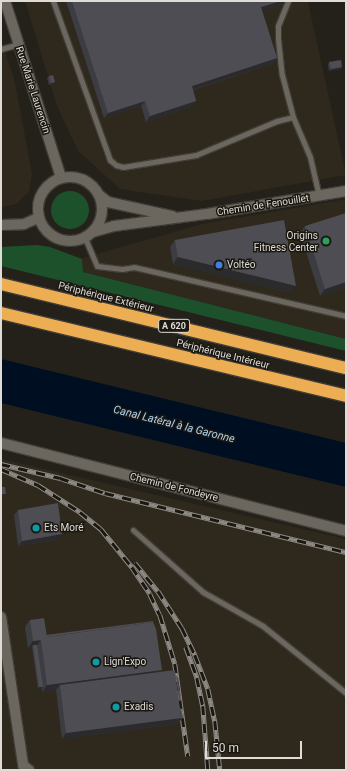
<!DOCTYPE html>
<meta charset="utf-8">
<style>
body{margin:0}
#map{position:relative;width:347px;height:771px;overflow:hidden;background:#24211a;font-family:Roboto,sans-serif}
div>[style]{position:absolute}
.built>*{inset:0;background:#2f281c}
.green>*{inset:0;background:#1d512c}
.round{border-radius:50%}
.water>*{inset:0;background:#000e21}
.roads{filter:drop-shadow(1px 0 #403d38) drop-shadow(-1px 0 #403d38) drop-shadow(0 1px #403d38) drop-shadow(0 -1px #403d38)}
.service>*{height:5px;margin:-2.5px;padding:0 2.5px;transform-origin:2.5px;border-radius:2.5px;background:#6b675f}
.minor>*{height:10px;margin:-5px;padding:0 5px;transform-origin:5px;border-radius:5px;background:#6b675f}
.tertiary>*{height:10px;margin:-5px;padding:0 5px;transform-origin:5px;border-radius:5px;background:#6b675f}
.tertiary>.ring{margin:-5px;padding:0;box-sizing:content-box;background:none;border:10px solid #6b675f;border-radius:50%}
.motorway>*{height:12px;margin:-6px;padding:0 6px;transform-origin:6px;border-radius:6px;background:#edad53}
.rail>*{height:4.5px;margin-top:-2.25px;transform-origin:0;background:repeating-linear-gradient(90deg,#1b1811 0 9px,#8d8a85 0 18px);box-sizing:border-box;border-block:1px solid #8d8a85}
.wall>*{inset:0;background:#3c3c43}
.shaded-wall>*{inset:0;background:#2b2a2c}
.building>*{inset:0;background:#4e4d53}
.dots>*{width:11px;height:11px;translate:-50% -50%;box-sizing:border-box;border:2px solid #1b1811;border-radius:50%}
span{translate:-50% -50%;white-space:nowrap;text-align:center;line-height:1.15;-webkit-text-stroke:3px #1b1811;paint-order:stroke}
.shield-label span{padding:1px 3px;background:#1b1811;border:1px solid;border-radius:3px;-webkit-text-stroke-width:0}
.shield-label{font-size:9px;color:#dfdcd8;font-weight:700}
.street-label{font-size:10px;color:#dfdcd8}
.poi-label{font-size:10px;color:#dfdcd8}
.right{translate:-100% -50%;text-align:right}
.left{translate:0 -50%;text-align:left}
.water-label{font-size:11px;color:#abd1f3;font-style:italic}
.frame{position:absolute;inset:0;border:2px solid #dfdcd8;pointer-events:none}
.scale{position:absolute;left:205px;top:741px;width:97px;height:18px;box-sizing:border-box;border:2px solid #dfdcd8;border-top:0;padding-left:5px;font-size:12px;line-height:14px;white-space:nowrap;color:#dfdcd8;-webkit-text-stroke:3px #1b1811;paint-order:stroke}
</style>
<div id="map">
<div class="built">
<div style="clip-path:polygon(25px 1px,310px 1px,308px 2px,346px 175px,202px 201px,120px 189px,78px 151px,57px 106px)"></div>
<div style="clip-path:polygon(1px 38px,15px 82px,32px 174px,29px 192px,16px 204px,4px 207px,1px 207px)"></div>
<div style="clip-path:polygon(346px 199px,346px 339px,82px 272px,80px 259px,202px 224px)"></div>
<div style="clip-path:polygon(1px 459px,346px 539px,346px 770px,1px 770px)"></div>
</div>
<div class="green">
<div class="round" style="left:51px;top:191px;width:38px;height:38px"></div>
<div style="clip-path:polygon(37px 245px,50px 247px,82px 259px,83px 272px,346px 339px,346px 351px,1px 266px,1px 247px)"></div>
</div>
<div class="water">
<div style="clip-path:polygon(1px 359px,346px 443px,346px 487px,1px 403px)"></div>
</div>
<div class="roads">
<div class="service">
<div style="left:53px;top:1px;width:169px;rotate:70.3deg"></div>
<div style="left:110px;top:160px;width:8px;rotate:40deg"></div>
<div style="left:116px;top:165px;width:7px;rotate:16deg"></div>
<div style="left:123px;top:167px;width:74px;rotate:-9.3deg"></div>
<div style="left:196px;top:155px;width:88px;rotate:-22.8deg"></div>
<div style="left:277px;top:121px;width:16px;rotate:-14deg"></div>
<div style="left:288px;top:1px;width:27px;rotate:112deg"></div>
<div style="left:278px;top:26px;width:13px;rotate:90deg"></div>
<div style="left:278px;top:39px;width:36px;rotate:84deg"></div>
<div style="left:282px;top:75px;width:43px;rotate:75.3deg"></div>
<div style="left:293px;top:117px;width:43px;rotate:67deg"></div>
<div style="left:310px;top:157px;width:40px;rotate:77deg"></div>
<div style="left:1px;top:49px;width:18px;rotate:-16deg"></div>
<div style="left:85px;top:238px;width:30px;rotate:67deg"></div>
<div style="left:97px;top:266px;width:25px;rotate:7deg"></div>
<div style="left:122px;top:269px;width:12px;rotate:-9deg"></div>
<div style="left:134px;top:267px;width:218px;rotate:13deg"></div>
<div style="left:133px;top:530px;width:94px;rotate:41.5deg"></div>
<div style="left:203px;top:592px;width:69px;rotate:29.5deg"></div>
<div style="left:263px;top:626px;width:107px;rotate:38.9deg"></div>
</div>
<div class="minor">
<div style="left:1px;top:443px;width:356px;rotate:14.3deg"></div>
<div style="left:1px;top:617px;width:150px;rotate:81.5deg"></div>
<div style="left:23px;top:765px;width:8px;rotate:40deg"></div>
</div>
<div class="tertiary">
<div style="left:5px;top:1px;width:186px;rotate:72.4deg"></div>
<div class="ring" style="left:38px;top:177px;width:54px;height:54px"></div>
<div style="left:99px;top:195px;width:11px;rotate:38deg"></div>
<div style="left:108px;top:202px;width:66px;rotate:12.3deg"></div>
<div style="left:1px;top:225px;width:23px;rotate:-2deg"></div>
<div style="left:24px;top:224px;width:15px;rotate:-23deg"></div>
<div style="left:93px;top:232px;width:22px;rotate:-16deg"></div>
<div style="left:114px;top:226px;width:94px;rotate:-7.4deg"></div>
<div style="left:207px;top:214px;width:141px;rotate:-9.4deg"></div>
</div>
<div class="motorway">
<div style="left:1px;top:284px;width:355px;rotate:13.7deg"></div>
<div style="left:1px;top:313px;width:355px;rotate:13.5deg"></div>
</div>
</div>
<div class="rail">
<div style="left:1px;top:464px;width:61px;rotate:13.3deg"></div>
<div style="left:60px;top:478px;width:47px;rotate:18.4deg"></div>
<div style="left:105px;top:493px;width:248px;rotate:13.8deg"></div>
<div style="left:1px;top:469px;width:40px;rotate:23.4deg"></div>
<div style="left:38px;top:485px;width:50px;rotate:32.7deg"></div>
<div style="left:80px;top:512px;width:27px;rotate:39deg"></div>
<div style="left:101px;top:529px;width:49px;rotate:50.8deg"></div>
<div style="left:132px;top:567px;width:32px;rotate:56deg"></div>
<div style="left:150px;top:594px;width:23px;rotate:65deg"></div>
<div style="left:160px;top:615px;width:51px;rotate:73deg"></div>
<div style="left:175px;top:664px;width:93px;rotate:82deg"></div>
<div style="left:135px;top:563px;width:36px;rotate:51deg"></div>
<div style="left:158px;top:591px;width:44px;rotate:57deg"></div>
<div style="left:182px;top:628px;width:30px;rotate:64deg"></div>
<div style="left:195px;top:655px;width:36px;rotate:69deg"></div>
<div style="left:208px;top:689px;width:33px;rotate:78deg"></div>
<div style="left:215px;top:721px;width:49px;rotate:84.2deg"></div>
<div style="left:186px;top:647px;width:33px;rotate:70deg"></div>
<div style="left:197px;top:678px;width:29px;rotate:78deg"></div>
<div style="left:203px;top:706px;width:64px;rotate:85.5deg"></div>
</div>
<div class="wall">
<div style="clip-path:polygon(66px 1px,285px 1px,282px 5px,262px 11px,277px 58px,273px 64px,193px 90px,196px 101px,192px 107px,146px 122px,141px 106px,104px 118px)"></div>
<div style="clip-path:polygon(329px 62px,342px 67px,341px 69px,329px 71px,328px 65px)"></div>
<div style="clip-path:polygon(49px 76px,55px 82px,53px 84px,49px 85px,47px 78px)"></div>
<div style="clip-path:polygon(305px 226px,346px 287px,320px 296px,300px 233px)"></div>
<div style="clip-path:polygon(175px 240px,291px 293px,173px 264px,170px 247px)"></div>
<div style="clip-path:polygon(18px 510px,58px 540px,18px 546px,14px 515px)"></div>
<div style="clip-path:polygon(30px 620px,46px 635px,161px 671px,179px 703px,180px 708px,183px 718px,181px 720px,179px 721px,177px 724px,62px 739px,56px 690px,42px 692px,42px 689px,38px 689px,32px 647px,28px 648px,25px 627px)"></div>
</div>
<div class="shaded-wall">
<div style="clip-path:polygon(281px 1px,285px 1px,282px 5px,257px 13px,261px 7px)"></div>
<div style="clip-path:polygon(277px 58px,273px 64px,188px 91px,192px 86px)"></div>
<div style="clip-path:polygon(342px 67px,341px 69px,329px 71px,331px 69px)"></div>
<div style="clip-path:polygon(55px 82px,53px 84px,49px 85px,51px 83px)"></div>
<div style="clip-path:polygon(145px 101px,141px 106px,104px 118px,108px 113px)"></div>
<div style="clip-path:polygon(196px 101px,192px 107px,146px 122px,150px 116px)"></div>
<div style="clip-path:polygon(178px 257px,296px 286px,291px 293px,173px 264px)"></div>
<div style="clip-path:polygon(346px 282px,346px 287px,320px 296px,325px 289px)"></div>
<div style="clip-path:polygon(1px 494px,6px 494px,4px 496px,1px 496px)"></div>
<div style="clip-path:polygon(62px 534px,58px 540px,18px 546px,22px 541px)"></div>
<div style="clip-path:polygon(41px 640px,36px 647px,33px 645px,32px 647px,28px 648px,33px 641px)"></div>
<div style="clip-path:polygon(162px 670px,157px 677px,60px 685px,56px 690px,42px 692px,47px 685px)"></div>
<div style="clip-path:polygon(39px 687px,43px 687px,42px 689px,38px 689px)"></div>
<div style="clip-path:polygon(181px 718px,183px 718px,181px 720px,179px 721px,177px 724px,62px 739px,66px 733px)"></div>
</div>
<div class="building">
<div style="clip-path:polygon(72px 1px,281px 1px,261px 7px,277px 58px,192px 86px,196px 101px,150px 116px,145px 101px,108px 113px)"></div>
<div style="clip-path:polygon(341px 60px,342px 67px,331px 69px,329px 62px)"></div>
<div style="clip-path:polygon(53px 75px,55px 82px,51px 83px,49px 76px)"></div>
<div style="clip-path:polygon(346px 213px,346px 282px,325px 289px,305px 226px)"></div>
<div style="clip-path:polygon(284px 220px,296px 286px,178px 257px,175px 240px)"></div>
<div style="clip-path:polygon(1px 487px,5px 487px,6px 494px,1px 494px)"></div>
<div style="clip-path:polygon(58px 503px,62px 534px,22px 541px,18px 510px)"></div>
<div style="clip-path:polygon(44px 618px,47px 637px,153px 622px,156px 629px,162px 670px,47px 685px,41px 640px,33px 641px,30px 620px)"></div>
<div style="clip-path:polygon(153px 621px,153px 622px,47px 637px,46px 635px)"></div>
<div style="clip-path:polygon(33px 645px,37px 645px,43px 687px,39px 687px)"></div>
<div style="clip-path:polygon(175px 670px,181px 718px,66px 733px,60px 685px)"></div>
<div style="clip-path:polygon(176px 676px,177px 676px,178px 678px,181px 701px,179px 701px)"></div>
<div style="clip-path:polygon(180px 708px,181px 708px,183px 718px,180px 719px,181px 718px)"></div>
</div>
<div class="dots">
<div style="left:326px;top:241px;background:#2e9e5b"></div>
<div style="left:219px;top:265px;background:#3f7fe0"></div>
<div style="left:36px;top:528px;background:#0f9aa8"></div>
<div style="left:96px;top:662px;background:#0f9aa8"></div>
<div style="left:116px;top:707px;background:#0f9aa8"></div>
</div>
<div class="shield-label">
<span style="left:174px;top:326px">A 620</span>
</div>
<div class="street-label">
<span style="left:33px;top:90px;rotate:72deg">Rue Marie Laurencin</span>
<span style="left:263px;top:205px;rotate:-9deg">Chemin de Fenouillet</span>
<span style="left:106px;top:297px;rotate:14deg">Périphérique Extérieur</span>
<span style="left:223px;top:354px;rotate:14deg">Périphérique Intérieur</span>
<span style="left:174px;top:487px;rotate:14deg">Chemin de Fondeyre</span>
</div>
<div class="poi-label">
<span class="right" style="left:318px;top:241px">Origins<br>Fitness Center</span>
<span class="left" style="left:227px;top:265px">Voltéo</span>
<span class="left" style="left:44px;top:528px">Ets Moré</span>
<span class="left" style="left:104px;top:662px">Lign'Expo</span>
<span class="left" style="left:124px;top:707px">Exadis</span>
</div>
<div class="water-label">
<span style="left:174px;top:425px;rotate:14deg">Canal Latéral à la Garonne</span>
</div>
<div class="frame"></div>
<div class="scale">50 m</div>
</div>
